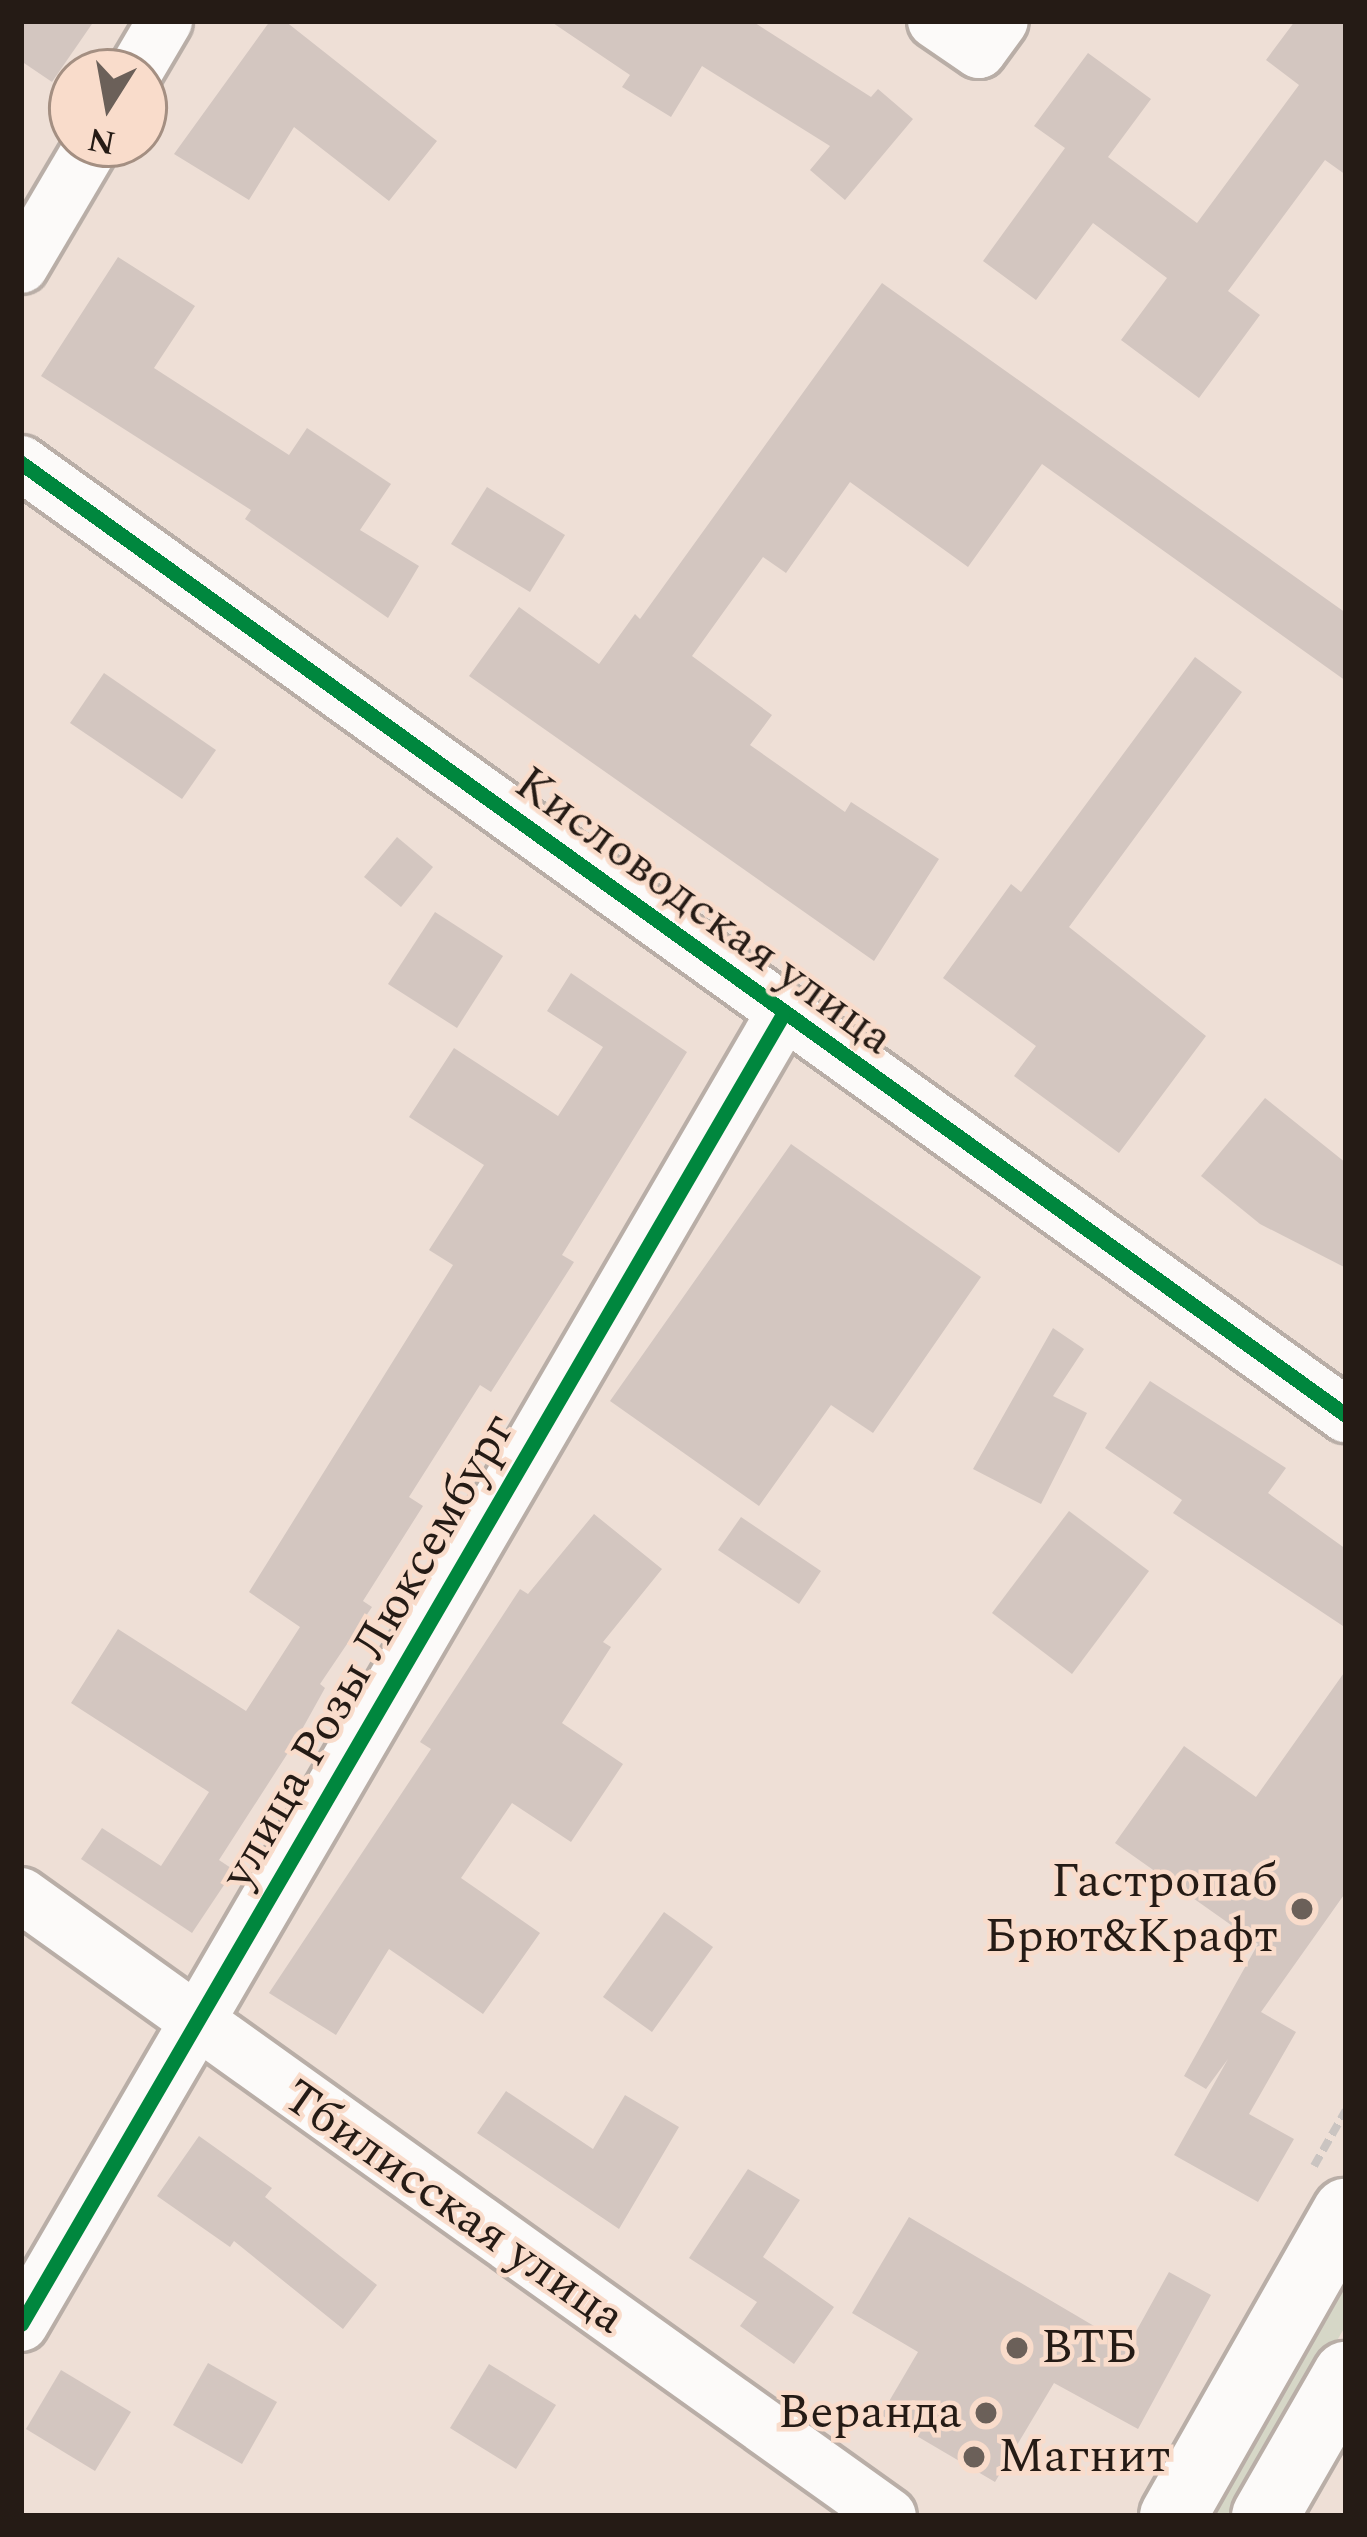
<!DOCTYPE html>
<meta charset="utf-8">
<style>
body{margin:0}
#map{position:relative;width:1367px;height:2537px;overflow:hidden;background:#eedfd6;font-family:Spectral,serif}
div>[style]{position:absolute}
.green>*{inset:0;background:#d6d7c7}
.building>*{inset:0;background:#d3c6c0}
.path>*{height:8px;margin-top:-4px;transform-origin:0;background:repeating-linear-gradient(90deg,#cac4c1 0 12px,transparent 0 18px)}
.roads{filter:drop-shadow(3px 0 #b9aea7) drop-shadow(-3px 0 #b9aea7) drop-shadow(0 3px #b9aea7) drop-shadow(0 -3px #b9aea7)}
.street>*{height:54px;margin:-27px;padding:0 27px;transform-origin:27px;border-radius:27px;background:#fcfaf9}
.secondary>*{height:66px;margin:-33px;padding:0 33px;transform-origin:33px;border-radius:33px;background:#fcfaf9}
.cycleway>*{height:15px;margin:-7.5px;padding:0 7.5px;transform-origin:7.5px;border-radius:7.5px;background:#00873e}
.dots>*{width:33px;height:33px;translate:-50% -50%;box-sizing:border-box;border:6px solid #f9dccb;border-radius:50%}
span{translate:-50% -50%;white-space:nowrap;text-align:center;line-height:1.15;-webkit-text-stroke:9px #f9dccb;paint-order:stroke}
.street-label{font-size:48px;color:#251b15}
.poi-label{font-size:48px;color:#251b15}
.right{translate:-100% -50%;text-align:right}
.left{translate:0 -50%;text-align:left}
.frame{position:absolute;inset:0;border:24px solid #251b15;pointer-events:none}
.north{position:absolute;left:48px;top:48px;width:120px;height:120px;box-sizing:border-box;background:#f9dccb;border:3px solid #a48f82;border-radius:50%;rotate:191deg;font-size:33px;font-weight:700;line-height:48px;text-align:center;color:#251b15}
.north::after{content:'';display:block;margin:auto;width:42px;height:54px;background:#6b6059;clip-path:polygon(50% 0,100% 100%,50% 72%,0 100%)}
</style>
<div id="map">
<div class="green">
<div style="clip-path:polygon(1346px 2264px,1346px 2325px,1236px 2516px,1200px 2516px)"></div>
</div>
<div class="building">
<div style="clip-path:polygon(21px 21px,94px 21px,52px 82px,21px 61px)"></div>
<div style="clip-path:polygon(270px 21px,285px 21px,437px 141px,389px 201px,294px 127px,249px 200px,174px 154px)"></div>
<div style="clip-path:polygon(550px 21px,752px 21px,871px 97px,878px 89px,913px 119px,845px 200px,810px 170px,830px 146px,702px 66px,671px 117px,622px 87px,630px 75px)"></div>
<div style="clip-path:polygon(1295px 21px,1346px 21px,1346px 175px,1325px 160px,1228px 291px,1260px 315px,1199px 398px,1121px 340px,1167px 278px,1093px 223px,1036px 300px,983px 261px,1065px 148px,1034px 126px,1088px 53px,1151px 99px,1108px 157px,1197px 223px,1299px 85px,1266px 60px)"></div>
<div style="clip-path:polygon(118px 257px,195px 306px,154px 368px,289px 455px,307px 428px,391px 484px,360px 530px,419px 566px,388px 618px,245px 519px,251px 510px,41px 376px)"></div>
<div style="clip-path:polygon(882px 283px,1346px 613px,1346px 681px,1042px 464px,968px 567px,850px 482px,786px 573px,763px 557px,692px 656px,772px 715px,750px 745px,845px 812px,851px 802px,939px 859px,874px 961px,469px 676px,519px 607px,599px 664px,635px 614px,640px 619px)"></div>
<div style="clip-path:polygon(487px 487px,565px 535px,530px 592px,451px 544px)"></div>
<div style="clip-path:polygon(1195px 657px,1242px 692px,1069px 927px,1206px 1036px,1119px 1153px,1014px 1076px,1036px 1046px,943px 978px,1011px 884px,1021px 892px)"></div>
<div style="clip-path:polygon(104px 673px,216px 750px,182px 799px,70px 723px)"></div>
<div style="clip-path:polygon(397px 837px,433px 867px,401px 907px,364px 877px)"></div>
<div style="clip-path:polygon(435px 912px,503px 956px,457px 1028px,388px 984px)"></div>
<div style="clip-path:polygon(571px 973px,687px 1052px,562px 1255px,574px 1262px,491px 1392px,480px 1385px,409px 1497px,423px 1506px,363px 1601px,372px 1607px,320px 1684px,325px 1688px,295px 1742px,219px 1860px,234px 1870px,192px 1933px,81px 1859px,102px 1828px,161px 1866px,209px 1792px,71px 1703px,118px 1629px,246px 1711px,300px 1627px,249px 1592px,453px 1265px,429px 1250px,484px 1165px,409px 1117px,454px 1048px,558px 1116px,603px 1047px,547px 1011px)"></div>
<div style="clip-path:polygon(1265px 1098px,1346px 1163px,1346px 1268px,1260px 1224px,1201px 1176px)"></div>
<div style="clip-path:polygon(791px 1144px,981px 1277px,873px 1433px,831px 1405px,759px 1506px,610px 1401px)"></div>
<div style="clip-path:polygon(1053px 1328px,1084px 1349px,1053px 1396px,1087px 1413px,1041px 1504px,973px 1469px)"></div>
<div style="clip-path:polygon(1150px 1381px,1286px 1468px,1268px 1493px,1346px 1549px,1346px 1628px,1173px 1513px,1182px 1500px,1105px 1448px)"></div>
<div style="clip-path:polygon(1069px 1511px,1149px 1571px,1072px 1674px,992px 1613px)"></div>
<div style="clip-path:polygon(594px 1514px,662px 1569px,603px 1642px,611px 1647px,562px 1723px,623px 1764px,571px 1842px,512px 1803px,461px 1878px,540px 1933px,483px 2014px,389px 1949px,336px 2035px,269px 1993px,431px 1749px,420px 1742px,520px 1589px,528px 1594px)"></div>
<div style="clip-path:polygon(741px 1517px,821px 1571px,799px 1604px,718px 1550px)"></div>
<div style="clip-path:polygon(1346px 1670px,1346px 1892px,1261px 2012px,1296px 2032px,1249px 2114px,1294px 2139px,1258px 2202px,1174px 2155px,1228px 2059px,1206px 2089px,1184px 2076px,1258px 1944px,1115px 1843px,1184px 1746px,1256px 1797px)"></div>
<div style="clip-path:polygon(664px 1912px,713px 1947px,652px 2032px,603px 1997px)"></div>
<div style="clip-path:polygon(506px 2091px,593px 2149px,625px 2095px,679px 2127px,619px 2229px,477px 2133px)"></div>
<div style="clip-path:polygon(199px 2136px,272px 2188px,265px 2197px,377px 2285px,343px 2329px,234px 2241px,230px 2247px,157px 2196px)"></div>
<div style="clip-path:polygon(748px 2169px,800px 2200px,763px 2257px,834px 2307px,794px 2364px,740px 2326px,757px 2302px,689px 2258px)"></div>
<div style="clip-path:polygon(909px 2217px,1128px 2346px,1169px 2272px,1211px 2295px,1138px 2429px,1054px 2383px,995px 2482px,881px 2415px,918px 2352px,852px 2313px)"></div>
<div style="clip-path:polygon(208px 2363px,277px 2402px,242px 2464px,173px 2425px)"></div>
<div style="clip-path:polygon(489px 2364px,556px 2405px,516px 2469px,450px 2428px)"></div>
<div style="clip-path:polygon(61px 2370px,131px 2412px,95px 2471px,26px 2429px)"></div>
</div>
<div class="path">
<div style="left:1314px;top:2166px;width:64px;rotate:-60.3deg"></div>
</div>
<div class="roads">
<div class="street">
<div style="left:935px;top:21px;width:53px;rotate:34.3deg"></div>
<div style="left:979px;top:51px;width:37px;rotate:-54deg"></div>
<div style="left:135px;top:72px;width:59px;rotate:-59.5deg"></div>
<div style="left:21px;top:266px;width:142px;rotate:-59.5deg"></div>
<div style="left:21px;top:463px;width:1632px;rotate:35.7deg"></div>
<div style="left:21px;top:1895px;width:1067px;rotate:35.58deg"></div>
<div style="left:21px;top:2324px;width:1513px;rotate:-59.81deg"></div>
</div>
<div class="secondary">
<div style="left:1173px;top:2516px;width:350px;rotate:-60.4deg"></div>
<div style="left:1265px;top:2516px;width:163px;rotate:-60.1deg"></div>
</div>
</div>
<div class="cycleway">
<div style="left:21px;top:463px;width:1632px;rotate:35.7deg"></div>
<div style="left:21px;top:2324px;width:1513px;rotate:-59.81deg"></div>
</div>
<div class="dots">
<div style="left:1302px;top:1909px;background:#6b6059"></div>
<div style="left:1017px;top:2348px;background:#6b6059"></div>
<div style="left:986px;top:2413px;background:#6b6059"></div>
<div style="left:974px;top:2457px;background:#6b6059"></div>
</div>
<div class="street-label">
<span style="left:704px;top:911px;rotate:36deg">Кисловодская улица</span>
<span style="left:368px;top:1651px;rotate:-60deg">улица Розы Люксембург</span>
<span style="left:454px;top:2207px;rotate:35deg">Тбилисская улица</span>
</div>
<div class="poi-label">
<span class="right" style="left:1278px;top:1909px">Гастропаб<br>Брют&amp;Крафт</span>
<span class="left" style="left:1041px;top:2348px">ВТБ</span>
<span class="right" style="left:962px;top:2413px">Веранда</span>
<span class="left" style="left:998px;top:2457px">Магнит</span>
</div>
<div class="frame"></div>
<div class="north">N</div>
</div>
